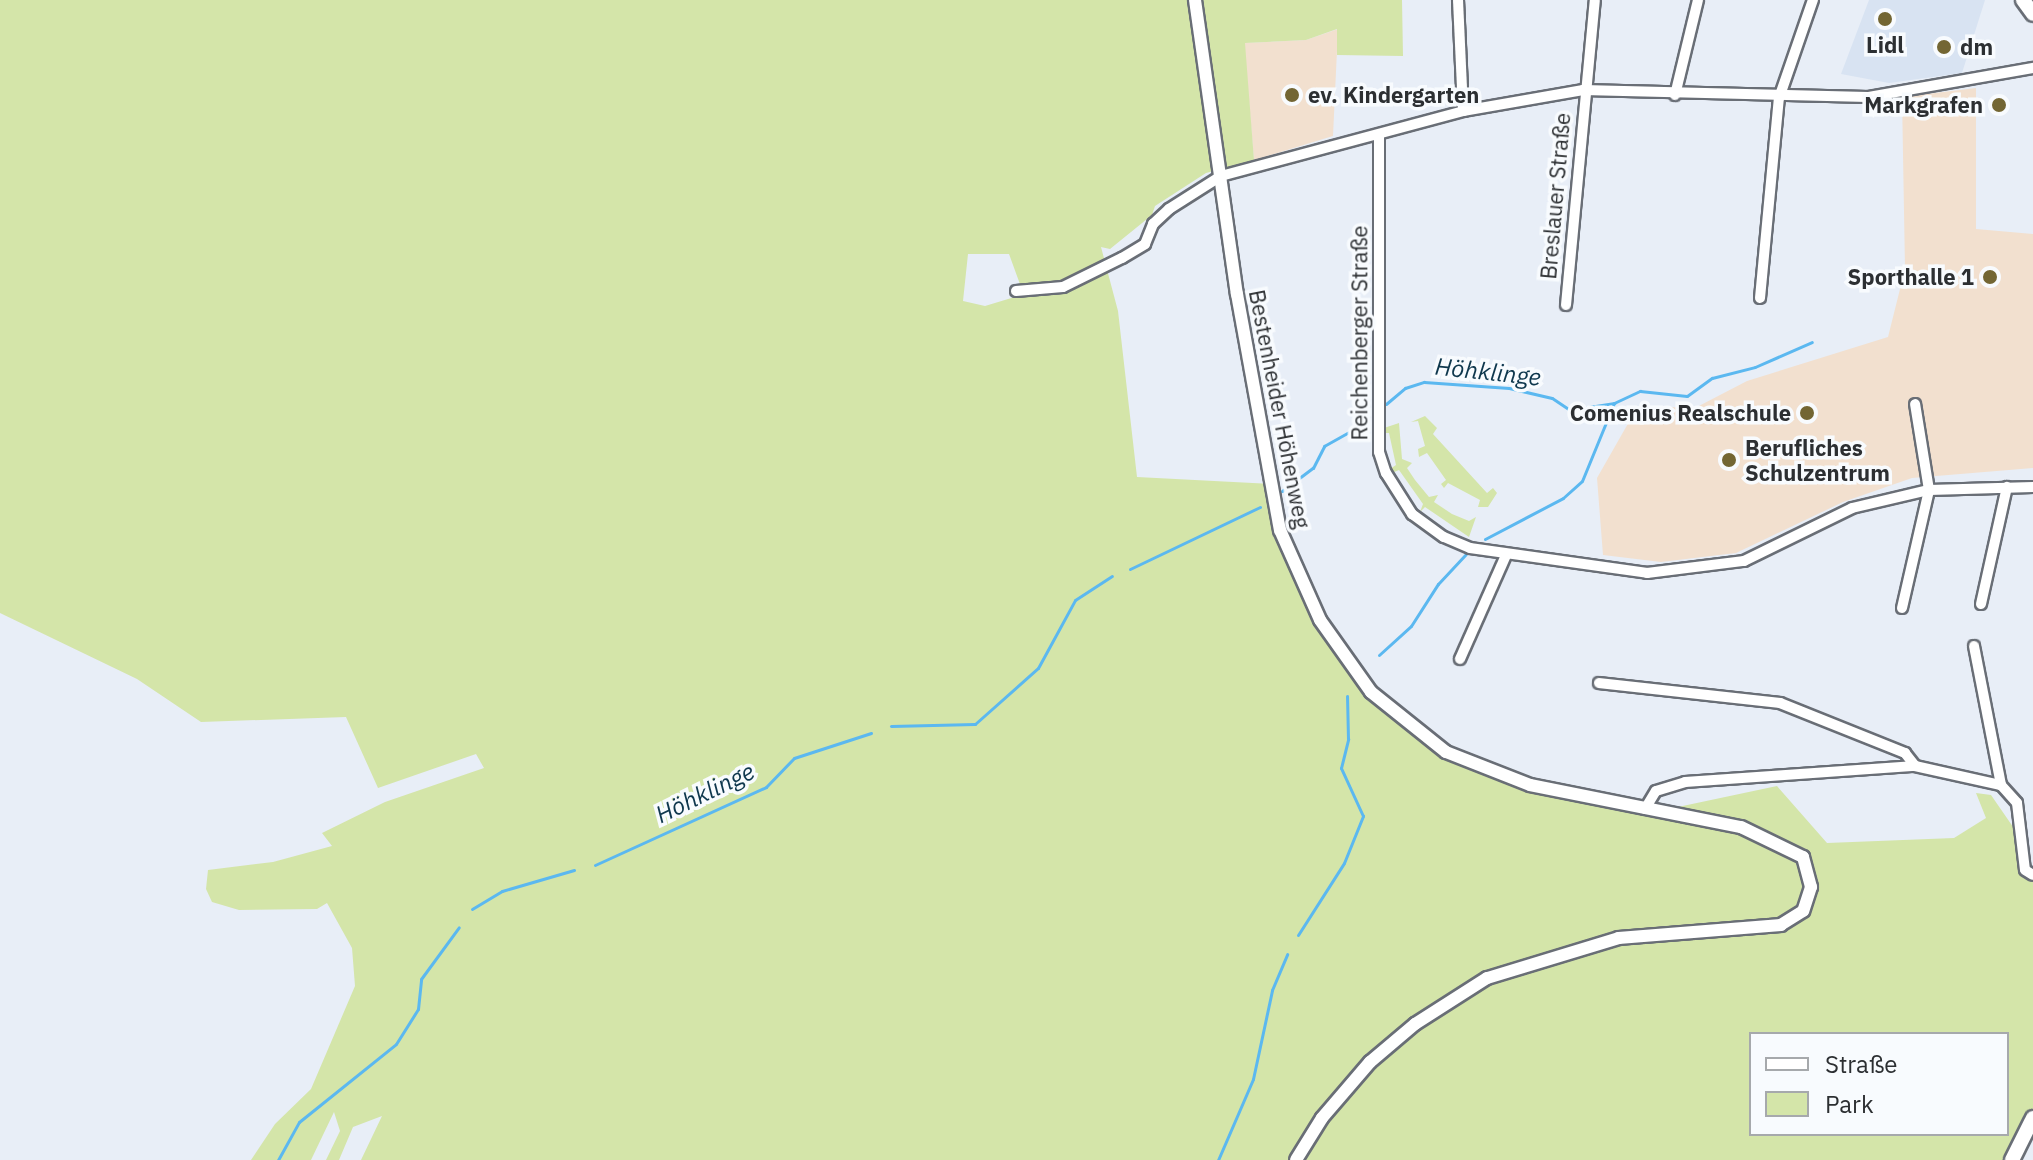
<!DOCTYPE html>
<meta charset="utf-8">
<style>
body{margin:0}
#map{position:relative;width:2033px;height:1160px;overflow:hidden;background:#e8eef7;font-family:"IBM Plex Sans",sans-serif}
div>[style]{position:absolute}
.built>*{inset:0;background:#d8e3f2}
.education>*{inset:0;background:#f2e0cf}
.green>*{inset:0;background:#d4e5a9}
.stream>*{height:3px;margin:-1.5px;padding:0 1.5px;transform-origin:1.5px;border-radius:1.5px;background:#5bb8f0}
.roads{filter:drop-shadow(2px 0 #696e76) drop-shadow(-2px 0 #696e76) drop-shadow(0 2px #696e76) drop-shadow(0 -2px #696e76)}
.minor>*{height:10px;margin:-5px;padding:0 5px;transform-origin:5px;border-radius:5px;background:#fff}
.tertiary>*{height:12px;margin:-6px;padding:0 6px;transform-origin:6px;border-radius:6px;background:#fff}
.secondary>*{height:14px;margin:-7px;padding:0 7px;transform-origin:7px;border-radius:7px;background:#fff}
.dots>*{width:22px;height:22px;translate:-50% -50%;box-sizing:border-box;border:4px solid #f8fbfe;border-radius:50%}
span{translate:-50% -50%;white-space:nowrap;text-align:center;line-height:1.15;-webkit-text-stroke:7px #f8fbfe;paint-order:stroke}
.poi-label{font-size:22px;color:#2c2f32;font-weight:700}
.left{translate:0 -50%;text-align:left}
.right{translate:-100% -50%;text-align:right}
.street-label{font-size:22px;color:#2c2f32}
.water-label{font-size:24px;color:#0e374d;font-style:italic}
.legend{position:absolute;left:1749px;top:1032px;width:260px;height:104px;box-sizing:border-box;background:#f8fbfe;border:2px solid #a6a9ac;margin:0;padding:10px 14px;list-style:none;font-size:24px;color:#2c2f32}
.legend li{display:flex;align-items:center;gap:16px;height:40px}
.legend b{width:40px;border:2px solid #a6a9ac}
</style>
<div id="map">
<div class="built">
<div style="clip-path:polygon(1869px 0,1985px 0,1962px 73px,1889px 83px,1841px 74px)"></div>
</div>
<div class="education">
<div style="clip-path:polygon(1338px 29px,1333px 136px,1254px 160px,1244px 43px,1306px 40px)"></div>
<div style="clip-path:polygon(1976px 88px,1976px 229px,2033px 234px,2033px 468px,1912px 478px,1843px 502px,1736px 553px,1661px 562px,1603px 555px,1597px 478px,1638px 406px,1695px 408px,1747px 381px,1888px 337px,1905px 269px,1902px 97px)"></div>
</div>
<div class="green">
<div style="clip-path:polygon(evenodd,0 0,1402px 0,1403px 56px,1337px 55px,1337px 29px,1306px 40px,1245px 43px,1254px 160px,1206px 173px,1155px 206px,1152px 215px,1110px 249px,1101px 247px,1118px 311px,1137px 477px,1272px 484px,1280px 530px,1319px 620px,1371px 692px,1446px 752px,1503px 777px,1659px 811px,1777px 786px,1827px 843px,1954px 838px,1986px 818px,1976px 793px,1991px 795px,2020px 837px,2025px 868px,2033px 875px,2033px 1118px,2012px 1160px,361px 1160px,382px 1116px,353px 1127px,339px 1160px,326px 1160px,340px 1131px,334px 1112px,311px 1160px,251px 1160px,275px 1124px,311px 1089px,355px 986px,352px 948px,327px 903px,317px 909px,239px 910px,212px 902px,206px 889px,208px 870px,273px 862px,332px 846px,322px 833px,385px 802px,484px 768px,476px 754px,378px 788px,346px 717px,201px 722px,137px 679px,0 613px,0 0,968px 254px,1009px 254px,1021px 287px,1018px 296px,985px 306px,963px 301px,968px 254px,0 0,1751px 1034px,2007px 1034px,2007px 1134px,1751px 1134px,1751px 1034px)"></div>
<div style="clip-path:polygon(1425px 416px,1437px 428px,1433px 434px,1487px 493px,1493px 488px,1497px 493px,1488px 507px,1478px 507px,1480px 500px,1448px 483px,1444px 488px,1441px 484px,1446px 480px,1427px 453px,1419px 457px,1418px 449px,1425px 446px,1418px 421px,1411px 422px)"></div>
<div style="clip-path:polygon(1399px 423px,1402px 459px,1412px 463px,1407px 468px,1415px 480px,1429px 497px,1438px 495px,1434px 502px,1452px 514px,1469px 521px,1476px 517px,1469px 537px,1425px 507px,1420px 512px,1423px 504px,1399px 470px,1392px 473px,1390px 469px,1396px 465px,1389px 433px,1382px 433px,1384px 428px)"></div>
</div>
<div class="stream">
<div style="left:1386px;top:404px;width:25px;rotate:-40deg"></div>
<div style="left:1405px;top:388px;width:20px;rotate:-18deg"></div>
<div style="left:1424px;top:382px;width:85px;rotate:4deg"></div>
<div style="left:1509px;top:388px;width:44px;rotate:13.1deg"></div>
<div style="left:1552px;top:398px;width:22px;rotate:34deg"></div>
<div style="left:1570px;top:410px;width:45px;rotate:-9deg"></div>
<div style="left:1614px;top:403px;width:29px;rotate:-25deg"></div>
<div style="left:1640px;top:391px;width:47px;rotate:6.1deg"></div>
<div style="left:1687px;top:396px;width:31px;rotate:-36deg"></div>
<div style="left:1712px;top:378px;width:44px;rotate:-14.3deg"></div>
<div style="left:1755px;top:367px;width:62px;rotate:-23.7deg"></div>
<div style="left:1282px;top:491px;width:39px;rotate:-37deg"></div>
<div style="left:1313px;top:468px;width:25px;rotate:-63deg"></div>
<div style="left:1324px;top:446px;width:47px;rotate:-29.3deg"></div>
<div style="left:1485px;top:539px;width:88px;rotate:-27.7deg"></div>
<div style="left:1563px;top:498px;width:25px;rotate:-42deg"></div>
<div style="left:1582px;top:481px;width:84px;rotate:-67.7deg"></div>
<div style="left:1130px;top:569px;width:144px;rotate:-25.5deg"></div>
<div style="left:1379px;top:655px;width:43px;rotate:-42.2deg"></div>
<div style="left:1411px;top:626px;width:50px;rotate:-57.3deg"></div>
<div style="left:1438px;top:584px;width:41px;rotate:-47deg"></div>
<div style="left:891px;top:726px;width:84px;rotate:-1.4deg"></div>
<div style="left:975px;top:724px;width:84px;rotate:-41.6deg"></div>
<div style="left:1038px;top:668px;width:77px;rotate:-61.4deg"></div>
<div style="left:1075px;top:600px;width:44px;rotate:-33deg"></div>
<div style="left:595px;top:865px;width:188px;rotate:-24.5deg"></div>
<div style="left:766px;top:787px;width:40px;rotate:-46deg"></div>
<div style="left:794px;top:758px;width:81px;rotate:-18deg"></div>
<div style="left:472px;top:909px;width:35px;rotate:-31deg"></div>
<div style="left:502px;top:891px;width:75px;rotate:-16.3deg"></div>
<div style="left:1298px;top:935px;width:85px;rotate:-57.4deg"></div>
<div style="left:1344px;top:863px;width:51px;rotate:-68deg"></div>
<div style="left:1363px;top:816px;width:53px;rotate:-114.6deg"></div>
<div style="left:1341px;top:768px;width:30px;rotate:-76deg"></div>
<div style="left:1348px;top:739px;width:43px;rotate:-91.3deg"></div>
<div style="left:278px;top:1160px;width:43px;rotate:-61.1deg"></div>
<div style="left:299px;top:1122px;width:124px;rotate:-38.8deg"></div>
<div style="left:396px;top:1044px;width:41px;rotate:-57.8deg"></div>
<div style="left:418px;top:1009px;width:30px;rotate:-84deg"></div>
<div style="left:421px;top:979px;width:64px;rotate:-53.8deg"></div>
<div style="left:1218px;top:1160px;width:88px;rotate:-66.6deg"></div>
<div style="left:1253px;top:1079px;width:91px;rotate:-77.9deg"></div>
<div style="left:1272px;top:990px;width:39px;rotate:-67deg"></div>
</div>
<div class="roads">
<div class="minor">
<div style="left:1458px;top:0;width:111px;rotate:87.4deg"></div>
<div style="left:1675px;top:95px;width:98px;rotate:-76.4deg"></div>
<div style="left:1379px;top:136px;width:316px;rotate:90deg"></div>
<div style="left:1379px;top:452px;width:22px;rotate:72deg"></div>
<div style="left:1386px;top:473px;width:49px;rotate:57.6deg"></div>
<div style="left:1412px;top:514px;width:39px;rotate:36deg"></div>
<div style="left:1444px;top:537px;width:28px;rotate:23deg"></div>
<div style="left:1470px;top:548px;width:179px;rotate:8deg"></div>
<div style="left:1647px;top:573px;width:98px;rotate:-7.1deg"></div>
<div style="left:1744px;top:561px;width:120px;rotate:-26.1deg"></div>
<div style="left:1852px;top:508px;width:79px;rotate:-13.2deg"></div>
<div style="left:1929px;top:490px;width:104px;rotate:-1.7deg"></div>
<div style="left:1016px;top:291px;width:47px;rotate:-4.9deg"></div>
<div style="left:1063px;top:287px;width:66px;rotate:-26.2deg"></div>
<div style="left:1122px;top:258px;width:27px;rotate:-31deg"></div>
<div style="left:1145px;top:244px;width:22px;rotate:-68deg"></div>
<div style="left:1153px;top:224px;width:22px;rotate:-43deg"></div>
<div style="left:1169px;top:209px;width:62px;rotate:-32.4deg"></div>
<div style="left:1221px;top:176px;width:251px;rotate:-15deg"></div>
<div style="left:1463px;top:111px;width:122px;rotate:-9.9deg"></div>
<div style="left:1583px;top:90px;width:285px;rotate:1.4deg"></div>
<div style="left:1868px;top:97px;width:168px;rotate:-10deg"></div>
<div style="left:1760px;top:298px;width:201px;rotate:-84.6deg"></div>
<div style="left:1779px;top:98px;width:104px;rotate:-70.9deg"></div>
<div style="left:1566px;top:305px;width:306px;rotate:-84.6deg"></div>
<div style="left:1981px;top:604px;width:120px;rotate:-77.5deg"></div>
<div style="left:1902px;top:608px;width:121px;rotate:-77.1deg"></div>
<div style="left:1929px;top:490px;width:87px;rotate:-99.2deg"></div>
<div style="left:1974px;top:646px;width:142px;rotate:79deg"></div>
<div style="left:1460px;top:659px;width:114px;rotate:-66.1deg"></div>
<div style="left:1599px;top:683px;width:182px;rotate:6.3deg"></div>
<div style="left:1780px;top:703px;width:135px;rotate:21.8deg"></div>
<div style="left:1905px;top:753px;width:16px;rotate:52deg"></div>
<div style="left:1645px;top:809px;width:21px;rotate:-59deg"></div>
<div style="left:1656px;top:791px;width:30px;rotate:-17deg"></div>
<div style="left:1685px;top:782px;width:231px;rotate:-4deg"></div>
<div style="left:1915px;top:766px;width:88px;rotate:12.5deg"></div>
<div style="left:2001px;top:785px;width:24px;rotate:48deg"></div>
<div style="left:2017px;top:803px;width:67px;rotate:83.2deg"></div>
<div style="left:2025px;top:870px;width:9px;rotate:32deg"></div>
</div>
<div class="tertiary">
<div style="left:1195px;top:0;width:297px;rotate:81.9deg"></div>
<div style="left:1237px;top:294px;width:240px;rotate:79.7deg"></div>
<div style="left:1280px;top:530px;width:98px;rotate:66deg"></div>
<div style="left:1320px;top:620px;width:88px;rotate:54.7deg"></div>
<div style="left:1371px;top:692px;width:96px;rotate:38.7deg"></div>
<div style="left:1446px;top:752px;width:90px;rotate:21.4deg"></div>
<div style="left:1530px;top:785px;width:215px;rotate:11.3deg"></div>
<div style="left:1741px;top:827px;width:69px;rotate:25.8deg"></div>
<div style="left:1803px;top:857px;width:31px;rotate:75deg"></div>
<div style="left:1811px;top:887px;width:25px;rotate:108deg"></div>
<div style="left:1803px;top:911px;width:26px;rotate:148deg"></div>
<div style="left:1781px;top:925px;width:163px;rotate:175.4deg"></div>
<div style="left:1619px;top:938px;width:138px;rotate:163.1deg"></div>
<div style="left:1487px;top:978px;width:85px;rotate:147.4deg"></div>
<div style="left:1415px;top:1024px;width:59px;rotate:139.8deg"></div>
<div style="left:1370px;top:1062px;width:74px;rotate:130.6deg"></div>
<div style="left:1322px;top:1118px;width:49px;rotate:121.8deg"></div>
</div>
<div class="secondary">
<div style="left:2023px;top:0;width:17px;rotate:54deg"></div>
<div style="left:2012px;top:1160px;width:47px;rotate:-63.4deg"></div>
</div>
</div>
<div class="dots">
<div style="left:1885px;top:19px;background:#736633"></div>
<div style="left:1944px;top:47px;background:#736633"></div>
<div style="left:1292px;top:95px;background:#736633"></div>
<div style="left:1999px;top:105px;background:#736633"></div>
<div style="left:1990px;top:277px;background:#736633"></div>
<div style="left:1807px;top:413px;background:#736633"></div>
<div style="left:1729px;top:460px;background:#736633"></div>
</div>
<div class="poi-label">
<span style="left:1885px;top:45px">Lidl</span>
<span class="left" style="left:1960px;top:47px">dm</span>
<span class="left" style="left:1308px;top:95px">ev. Kindergarten</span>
<span class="right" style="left:1983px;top:105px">Markgrafen</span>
<span class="right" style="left:1974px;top:277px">Sporthalle 1</span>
<span class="right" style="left:1791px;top:413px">Comenius Realschule</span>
<span class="left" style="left:1745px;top:460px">Berufliches<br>Schulzentrum</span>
</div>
<div class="street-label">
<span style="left:1555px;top:196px;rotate:-85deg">Breslauer Straße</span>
<span style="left:1359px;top:333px;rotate:-90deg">Reichenberger Straße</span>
<span style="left:1280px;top:409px;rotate:79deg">Bestenheider Höhenweg</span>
</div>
<div class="water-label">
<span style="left:1488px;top:372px;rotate:6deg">Höhklinge</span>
<span style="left:705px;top:793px;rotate:-26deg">Höhklinge</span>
</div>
<ul class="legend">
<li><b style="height:10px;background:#fff"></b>Straße</li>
<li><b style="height:22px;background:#d4e5a9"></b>Park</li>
</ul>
</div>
